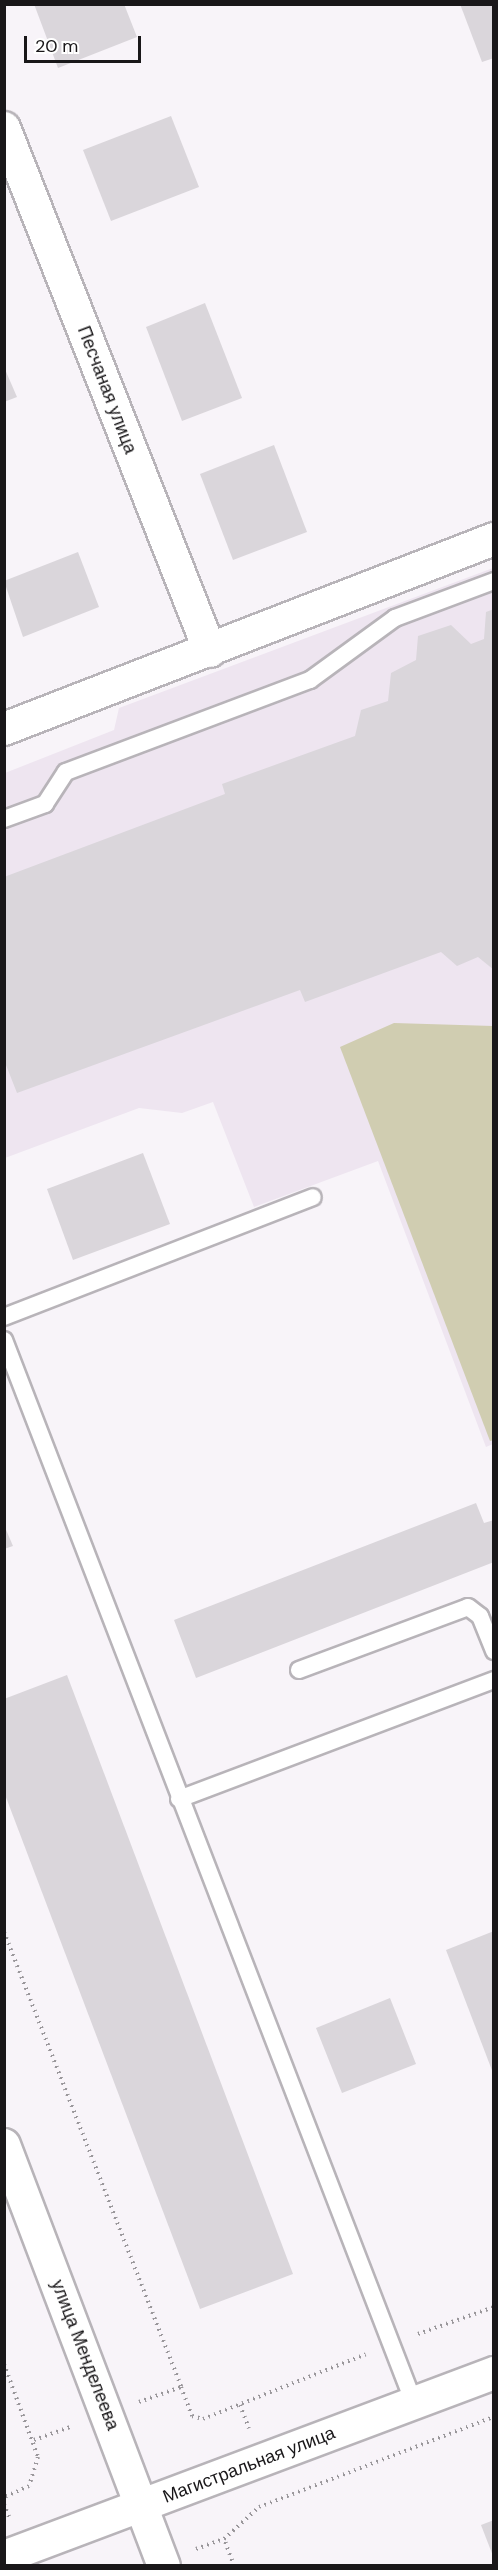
<!DOCTYPE html>
<meta charset="utf-8">
<style>
body{margin:0}
#map{position:relative;width:498px;height:2570px;overflow:hidden;background:#f8f4f9;font-family:"DM Sans",sans-serif}
div>[style]{position:absolute}
.built>*{inset:0;background:#eee5f0}
.green>*{inset:0;background:#d0cdb1}
.building>*{inset:0;background:#dad6db}
.path>*{height:4px;margin-top:-2px;transform-origin:0;background:repeating-linear-gradient(90deg,#9a979b 0 1.5px,transparent 0 6px)}
.roads{filter:drop-shadow(2px 0 #b8b4b9) drop-shadow(-2px 0 #b8b4b9) drop-shadow(0 2px #b8b4b9) drop-shadow(0 -2px #b8b4b9)}
.service>*{height:16px;margin:-8px;padding:0 8px;transform-origin:8px;border-radius:8px;background:#fff}
.minor>*{height:32px;margin:-16px;padding:0 16px;transform-origin:16px;border-radius:16px;background:#fff}
span{translate:-50% -50%;white-space:nowrap;text-align:center;line-height:1.15;-webkit-text-stroke:4.5px #fff;paint-order:stroke}
.street-label{font-size:18px;color:#191719}
.frame{position:absolute;inset:0;border:6px solid #191719;pointer-events:none}
.scale{position:absolute;left:24px;top:36px;width:117px;height:27px;box-sizing:border-box;border:3px solid #191719;border-top:0;padding-left:8px;font-size:18px;line-height:21px;white-space:nowrap;color:#191719;-webkit-text-stroke:4px #fff;paint-order:stroke}
</style>
<div id="map">
<div class="built">
<div style="clip-path:polygon(493px 568px,493px 1444px,486px 1447px,378px 1161px,254px 1207px,213px 1102px,182px 1113px,139px 1108px,5px 1158px,5px 773px,114px 730px,119px 708px)"></div>
</div>
<div class="green">
<div style="clip-path:polygon(394px 1023px,493px 1026px,494px 1440px,490px 1441px,340px 1047px)"></div>
</div>
<div class="building">
<div style="clip-path:polygon(34px 4px,124px 4px,137px 37px,58px 68px)"></div>
<div style="clip-path:polygon(460px 4px,494px 4px,494px 58px,482px 62px)"></div>
<div style="clip-path:polygon(171px 116px,199px 187px,111px 221px,83px 150px)"></div>
<div style="clip-path:polygon(205px 303px,242px 398px,182px 421px,146px 327px)"></div>
<div style="clip-path:polygon(4px 367px,17px 397px,4px 402px)"></div>
<div style="clip-path:polygon(274px 445px,307px 532px,233px 560px,200px 474px)"></div>
<div style="clip-path:polygon(78px 552px,99px 607px,23px 637px,4px 581px)"></div>
<div style="clip-path:polygon(494px 609px,494px 970px,478px 957px,457px 966px,441px 952px,305px 1002px,300px 990px,17px 1093px,4px 1060px,4px 877px,225px 794px,222px 784px,355px 736px,361px 710px,388px 701px,391px 673px,416px 660px,418px 636px,451px 625px,471px 644px,484px 639px,486px 612px)"></div>
<div style="clip-path:polygon(143px 1153px,170px 1224px,73px 1260px,47px 1189px)"></div>
<div style="clip-path:polygon(476px 1503px,484px 1523px,494px 1520px,494px 1562px,196px 1678px,174px 1620px)"></div>
<div style="clip-path:polygon(4px 1525px,13px 1546px,4px 1549px)"></div>
<div style="clip-path:polygon(67px 1675px,293px 2274px,200px 2309px,4px 1792px,4px 1699px)"></div>
<div style="clip-path:polygon(494px 1931px,494px 2072px,493px 2073px,446px 1950px)"></div>
<div style="clip-path:polygon(390px 1998px,416px 2064px,342px 2093px,316px 2028px)"></div>
<div style="clip-path:polygon(494px 2520px,494px 2556px,493px 2556px,481px 2525px)"></div>
</div>
<div class="path">
<div style="left:4px;top:1932px;width:488px;rotate:68.7deg"></div>
<div style="left:418px;top:2334px;width:81px;rotate:-19.6deg"></div>
<div style="left:4px;top:2364px;width:99px;rotate:69.9deg"></div>
<div style="left:38px;top:2457px;width:30px;rotate:107deg"></div>
<div style="left:29px;top:2486px;width:27px;rotate:156deg"></div>
<div style="left:139px;top:2402px;width:45px;rotate:-19.7deg"></div>
<div style="left:181px;top:2387px;width:31px;rotate:69deg"></div>
<div style="left:192px;top:2416px;width:11px;rotate:15deg"></div>
<div style="left:203px;top:2419px;width:175px;rotate:-21.7deg"></div>
<div style="left:240px;top:2405px;width:25px;rotate:69deg"></div>
<div style="left:34px;top:2440px;width:41px;rotate:-19.7deg"></div>
<div style="left:4px;top:2504px;width:14px;rotate:69deg"></div>
<div style="left:196px;top:2549px;width:30px;rotate:-20deg"></div>
<div style="left:234px;top:2566px;width:29px;rotate:-110deg"></div>
<div style="left:224px;top:2539px;width:47px;rotate:-42.4deg"></div>
<div style="left:259px;top:2507px;width:252px;rotate:-21deg"></div>
</div>
<div class="roads">
<div class="service">
<div style="left:4px;top:819px;width:44px;rotate:-20.1deg"></div>
<div style="left:45px;top:804px;width:38px;rotate:-57deg"></div>
<div style="left:66px;top:772px;width:261px;rotate:-20.7deg"></div>
<div style="left:310px;top:680px;width:105px;rotate:-36.1deg"></div>
<div style="left:395px;top:618px;width:106px;rotate:-20.5deg"></div>
<div style="left:4px;top:1317px;width:331px;rotate:-21.2deg"></div>
<div style="left:4px;top:1340px;width:1139px;rotate:68.91deg"></div>
<div style="left:299px;top:1670px;width:180px;rotate:-20.4deg"></div>
<div style="left:468px;top:1607px;width:15px;rotate:37deg"></div>
<div style="left:480px;top:1616px;width:38px;rotate:68deg"></div>
<div style="left:179px;top:1799px;width:337px;rotate:-20.7deg"></div>
</div>
<div class="minor">
<div style="left:4px;top:128px;width:562px;rotate:68.5deg"></div>
<div style="left:4px;top:729px;width:526px;rotate:-21.19deg"></div>
<div style="left:4px;top:2145px;width:450px;rotate:69.2deg"></div>
<div style="left:4px;top:2557px;width:523px;rotate:-20.58deg"></div>
</div>
</div>
<div class="street-label">
<span style="left:107px;top:390px;rotate:69deg">Песчаная улица</span>
<span style="left:85px;top:2355px;rotate:69deg">улица Менделеева</span>
<span style="left:249px;top:2465px;rotate:-21deg">Магистральная улица</span>
</div>
<div class="frame"></div>
<div class="scale">20 m</div>
</div>
